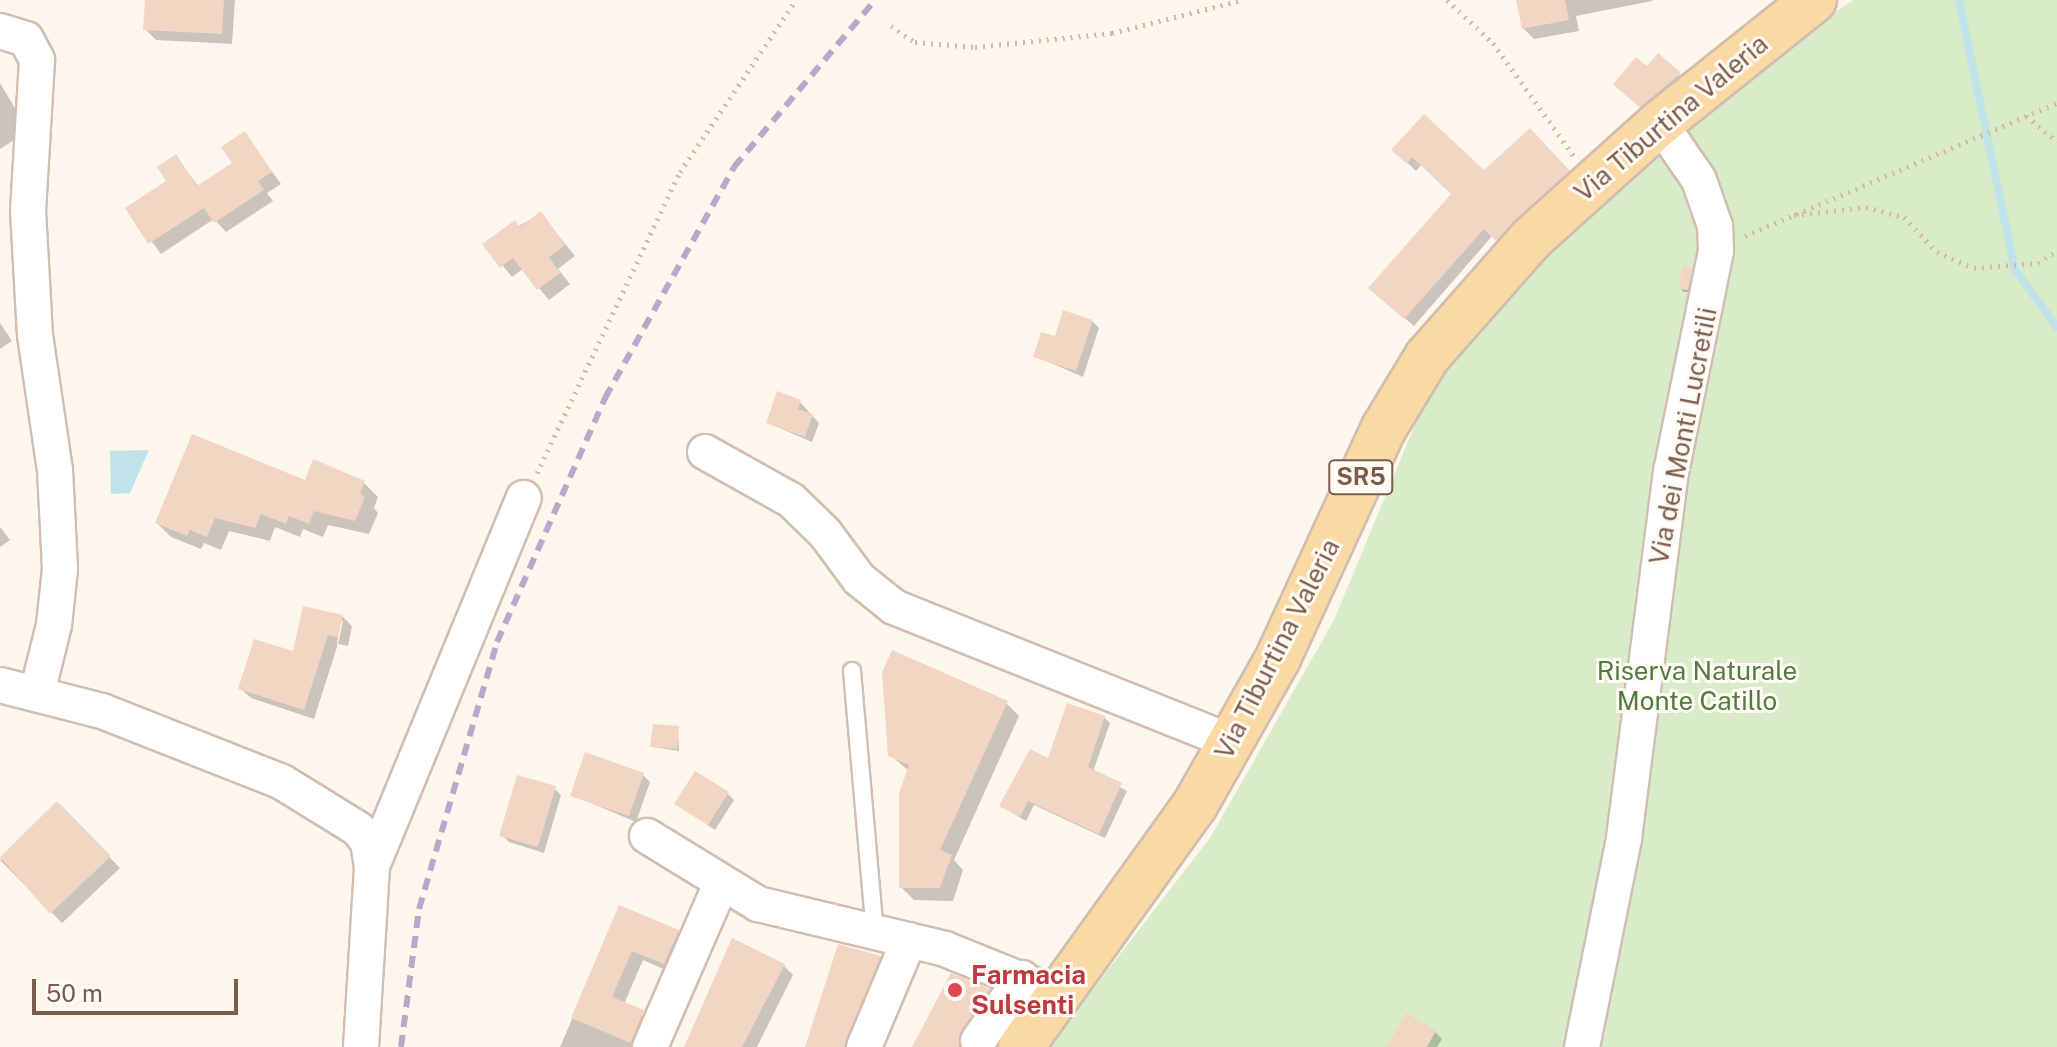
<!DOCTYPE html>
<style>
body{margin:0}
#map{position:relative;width:2057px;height:1047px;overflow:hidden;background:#fdf6ec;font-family:"Public Sans",sans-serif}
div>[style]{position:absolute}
.green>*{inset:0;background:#d8ecc9}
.water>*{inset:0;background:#bfe3e8}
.shadow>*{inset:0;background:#0003}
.stream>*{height:8px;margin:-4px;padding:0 4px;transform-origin:4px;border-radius:4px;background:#bfe3e8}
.building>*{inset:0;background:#f3d5c3}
.path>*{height:5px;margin-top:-2.5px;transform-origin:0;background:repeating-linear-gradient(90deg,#d9b8a5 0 2px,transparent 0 8px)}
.roads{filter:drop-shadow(2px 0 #d1beb0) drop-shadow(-2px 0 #d1beb0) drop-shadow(0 2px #d1beb0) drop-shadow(0 -2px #d1beb0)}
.lane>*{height:16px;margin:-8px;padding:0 8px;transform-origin:8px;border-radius:8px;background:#fff}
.street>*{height:34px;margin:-17px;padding:0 17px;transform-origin:17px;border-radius:17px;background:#fff}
.primary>*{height:44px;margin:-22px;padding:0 22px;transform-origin:22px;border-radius:22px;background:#fbd9a5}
.rail>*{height:6px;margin-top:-3px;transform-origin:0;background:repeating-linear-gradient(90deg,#b9a8c9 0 12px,transparent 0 20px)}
.dots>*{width:22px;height:22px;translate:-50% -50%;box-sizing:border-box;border:4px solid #fffaf3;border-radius:50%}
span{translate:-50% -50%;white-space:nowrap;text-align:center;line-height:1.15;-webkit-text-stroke:6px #fffaf3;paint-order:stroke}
.shield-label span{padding:2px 6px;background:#fffaf3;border:2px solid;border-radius:6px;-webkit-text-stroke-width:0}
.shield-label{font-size:24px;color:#7a5c4d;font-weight:700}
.street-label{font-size:26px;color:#7a5c4d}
.park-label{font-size:26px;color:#537a41}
.health-label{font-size:26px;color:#be3a42;font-weight:700}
.left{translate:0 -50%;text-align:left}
.scale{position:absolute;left:32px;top:979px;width:206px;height:36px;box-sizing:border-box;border:4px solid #7a5c4d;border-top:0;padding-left:10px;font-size:24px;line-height:28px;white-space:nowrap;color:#7a5c4d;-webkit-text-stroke:6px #fffaf3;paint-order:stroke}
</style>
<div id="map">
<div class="green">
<div style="clip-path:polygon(1854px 0,2057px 0,2057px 1047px,1048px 1047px,1210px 838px,1334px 620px,1438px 369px,1569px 228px,1785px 43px)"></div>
</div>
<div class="water">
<div style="clip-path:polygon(149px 450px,130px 493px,111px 494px,110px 451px)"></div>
</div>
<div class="shadow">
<div style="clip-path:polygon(147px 0,235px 0,232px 44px,156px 40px,145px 29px)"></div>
<div style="clip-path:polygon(1518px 0,1652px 0,1652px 1px,1576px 16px,1579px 31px,1534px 39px,1523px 28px)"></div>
<div style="clip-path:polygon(1658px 56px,1686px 81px,1648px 113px,1622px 91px)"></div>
<div style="clip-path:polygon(0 83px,22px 120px,21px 136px,0 149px)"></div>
<div style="clip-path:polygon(1530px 131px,1576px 180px,1506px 247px,1493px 235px,1414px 326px,1379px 296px,1453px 194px,1422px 164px,1416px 171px,1394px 150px,1484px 172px)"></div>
<div style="clip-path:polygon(245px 134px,281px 184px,267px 193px,273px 201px,226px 232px,214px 219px,161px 254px,128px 209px,169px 182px,176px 157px,199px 187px,234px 164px)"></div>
<div style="clip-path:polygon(541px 214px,575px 256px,558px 269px,570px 284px,549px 300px,523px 269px,512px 277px,485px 244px)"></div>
<div style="clip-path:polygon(1691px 270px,1690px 292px,1684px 292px,1681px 289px)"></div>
<div style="clip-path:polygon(1092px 321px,1099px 328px,1083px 377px,1035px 356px)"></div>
<div style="clip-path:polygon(0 323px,12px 341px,0 349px)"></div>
<div style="clip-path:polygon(800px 402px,819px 423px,812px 442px,768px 423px)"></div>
<div style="clip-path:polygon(306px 483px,364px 483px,378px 497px,374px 508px,378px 513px,369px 534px,328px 525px,323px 537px,303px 529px,300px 537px,275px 527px,270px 541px,229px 531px,221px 550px,204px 543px,201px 549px,171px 537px,157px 523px)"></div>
<div style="clip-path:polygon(0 527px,10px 540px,0 547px)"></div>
<div style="clip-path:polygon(342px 616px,352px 626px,348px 646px,338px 644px,343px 621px,339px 621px,337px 647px,314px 719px,251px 698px,241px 689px)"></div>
<div style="clip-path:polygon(1006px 703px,1019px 716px,954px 860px,963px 870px,953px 901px,914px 900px,901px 887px,909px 771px,890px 755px)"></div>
<div style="clip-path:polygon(1104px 717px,1110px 723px,1093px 772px,1127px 791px,1105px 838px,1034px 805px,1026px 821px,1001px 806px)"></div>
<div style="clip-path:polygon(678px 728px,679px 751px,653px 747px)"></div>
<div style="clip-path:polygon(643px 775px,650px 782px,636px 822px,572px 795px)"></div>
<div style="clip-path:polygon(554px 788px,561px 795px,544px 853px,509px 842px,502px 835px)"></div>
<div style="clip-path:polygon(727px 793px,734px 800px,715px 830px,677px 804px)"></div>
<div style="clip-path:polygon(57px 804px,120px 868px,62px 923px,0 860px)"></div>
<div style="clip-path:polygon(620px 908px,678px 932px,689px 943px,675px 974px,643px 960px,624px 1004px,654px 1023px,644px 1047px,560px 1047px)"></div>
<div style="clip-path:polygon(840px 946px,880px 957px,890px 968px,857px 1047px,807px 1047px)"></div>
<div style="clip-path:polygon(784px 966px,793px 975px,757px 1047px,685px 1047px)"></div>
<div style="clip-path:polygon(989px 990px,999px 1001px,971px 1047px,914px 1047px)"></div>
<div style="clip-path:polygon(1435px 1032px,1442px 1039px,1437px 1047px,1391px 1047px)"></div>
</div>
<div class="stream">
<div style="left:1959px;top:0;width:276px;rotate:78.3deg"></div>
<div style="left:2015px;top:270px;width:71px;rotate:53.6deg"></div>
</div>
<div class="building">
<div style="clip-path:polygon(145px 0,224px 0,222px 34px,143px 30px)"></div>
<div style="clip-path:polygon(1516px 0,1565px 0,1569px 20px,1522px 29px)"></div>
<div style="clip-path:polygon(1658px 53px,1681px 73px,1640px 108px,1613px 84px,1636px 57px,1647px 66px)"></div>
<div style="clip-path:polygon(1424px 114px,1484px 170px,1530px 128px,1570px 171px,1496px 241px,1484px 229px,1404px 319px,1368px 288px,1451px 194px,1412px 157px,1407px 164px,1391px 150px)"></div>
<div style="clip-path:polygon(245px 131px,272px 172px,258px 181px,264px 190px,214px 223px,204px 208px,148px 244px,125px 208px,166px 181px,157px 167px,176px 154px,197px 186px,232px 163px,221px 147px)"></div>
<div style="clip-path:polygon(541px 211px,565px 245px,549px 257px,560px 273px,537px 290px,513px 258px,500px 268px,482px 244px,515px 220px,520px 227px)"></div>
<div style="clip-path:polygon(1682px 267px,1692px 268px,1688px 290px,1679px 289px)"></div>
<div style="clip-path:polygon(1063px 310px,1093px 320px,1076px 371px,1033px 357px,1041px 332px,1055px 336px)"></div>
<div style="clip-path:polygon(777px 391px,801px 400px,798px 409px,813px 414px,805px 437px,766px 423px)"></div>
<div style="clip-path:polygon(192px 434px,305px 480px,313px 459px,365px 481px,360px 494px,365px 497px,355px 521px,314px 511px,309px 524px,289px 516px,286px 524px,261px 514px,255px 528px,215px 518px,207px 537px,190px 530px,187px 536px,155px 523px)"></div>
<div style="clip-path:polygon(303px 606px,343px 615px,338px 637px,328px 635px,304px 710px,238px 689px,254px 639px,293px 651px)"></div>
<div style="clip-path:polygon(892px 650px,1008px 701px,940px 850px,952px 855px,940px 888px,899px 888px,899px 793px,909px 765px,888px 756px,882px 672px)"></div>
<div style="clip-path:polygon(1067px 703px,1105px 716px,1088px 767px,1122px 783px,1099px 834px,1028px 801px,1020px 817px,999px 806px,1030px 749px,1048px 758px)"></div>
<div style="clip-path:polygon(653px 724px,679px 726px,677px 749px,650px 747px)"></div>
<div style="clip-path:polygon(585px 752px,644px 773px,629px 816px,570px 796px)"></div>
<div style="clip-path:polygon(695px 771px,729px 792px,708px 825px,674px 804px)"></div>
<div style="clip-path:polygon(517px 775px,556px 786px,538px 847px,499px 836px)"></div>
<div style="clip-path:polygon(57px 801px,111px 856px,50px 914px,0 857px)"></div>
<div style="clip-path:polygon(619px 905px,679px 930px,664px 964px,632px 951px,612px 997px,644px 1010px,631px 1043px,571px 1018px)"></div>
<div style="clip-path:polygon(732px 938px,785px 964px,742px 1047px,684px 1047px)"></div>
<div style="clip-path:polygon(838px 944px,881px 956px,844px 1047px,805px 1047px)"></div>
<div style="clip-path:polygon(951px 973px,990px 989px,962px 1030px,959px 1047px,912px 1047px)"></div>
<div style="clip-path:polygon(1406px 1013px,1436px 1031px,1427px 1047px,1387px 1047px)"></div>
</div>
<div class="path">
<div style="left:1447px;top:0;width:63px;rotate:43.1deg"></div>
<div style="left:1493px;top:43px;width:139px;rotate:54.4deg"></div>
<div style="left:891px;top:26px;width:29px;rotate:34deg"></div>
<div style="left:915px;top:42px;width:60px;rotate:4.8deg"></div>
<div style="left:975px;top:47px;width:138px;rotate:-5.8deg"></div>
<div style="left:1112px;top:33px;width:134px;rotate:-14.2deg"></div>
<div style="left:2026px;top:116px;width:40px;rotate:39deg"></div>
<div style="left:1794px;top:215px;width:72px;rotate:-6.3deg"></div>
<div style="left:1866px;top:207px;width:39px;rotate:15deg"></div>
<div style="left:1904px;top:217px;width:48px;rotate:46.7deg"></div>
<div style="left:1937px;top:252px;width:40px;rotate:23.4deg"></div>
<div style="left:1974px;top:268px;width:64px;rotate:-4.5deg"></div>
<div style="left:2038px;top:263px;width:22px;rotate:-32deg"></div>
<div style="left:1745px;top:236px;width:339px;rotate:-23.1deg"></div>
<div style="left:537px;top:473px;width:333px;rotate:-64.6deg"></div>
<div style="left:680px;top:172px;width:207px;rotate:-56deg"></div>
</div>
<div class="roads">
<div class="lane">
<div style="left:852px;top:671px;width:262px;rotate:85deg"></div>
</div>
<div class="street">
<div style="left:0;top:31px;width:27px;rotate:17deg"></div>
<div style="left:26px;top:39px;width:24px;rotate:62deg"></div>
<div style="left:37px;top:60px;width:150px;rotate:93.4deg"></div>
<div style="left:28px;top:210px;width:125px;rotate:86.8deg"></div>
<div style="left:35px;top:335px;width:136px;rotate:81.6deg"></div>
<div style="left:55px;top:470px;width:99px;rotate:87.1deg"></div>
<div style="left:60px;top:569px;width:56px;rotate:96.1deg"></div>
<div style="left:54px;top:625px;width:70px;rotate:104deg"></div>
<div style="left:705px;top:452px;width:98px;rotate:29.2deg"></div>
<div style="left:791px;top:500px;width:47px;rotate:44.1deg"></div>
<div style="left:825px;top:533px;width:57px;rotate:53.5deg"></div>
<div style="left:859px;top:579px;width:45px;rotate:38.7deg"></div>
<div style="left:894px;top:607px;width:363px;rotate:21.8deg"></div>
<div style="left:0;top:685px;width:105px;rotate:14.3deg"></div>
<div style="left:102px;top:711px;width:193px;rotate:21.5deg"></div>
<div style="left:282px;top:782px;width:89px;rotate:31.7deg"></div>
<div style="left:358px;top:829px;width:16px;rotate:52deg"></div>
<div style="left:368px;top:842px;width:24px;rotate:81deg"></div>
<div style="left:647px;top:836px;width:130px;rotate:31.5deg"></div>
<div style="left:758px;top:904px;width:192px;rotate:13.5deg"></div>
<div style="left:945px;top:949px;width:123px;rotate:22deg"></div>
<div style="left:978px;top:1041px;width:77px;rotate:-55.1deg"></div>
<div style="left:361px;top:1047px;width:181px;rotate:-86.5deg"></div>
<div style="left:372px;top:866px;width:398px;rotate:-67.6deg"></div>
<div style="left:650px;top:1047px;width:178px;rotate:-66.5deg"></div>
<div style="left:864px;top:1047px;width:116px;rotate:-67.2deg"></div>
<div style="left:1582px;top:1047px;width:213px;rotate:-78.6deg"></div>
<div style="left:1624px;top:838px;width:369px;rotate:-82.7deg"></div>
<div style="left:1671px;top:472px;width:226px;rotate:-78.5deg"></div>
<div style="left:1716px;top:251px;width:25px;rotate:-92deg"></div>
<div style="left:1715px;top:226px;width:49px;rotate:-109.2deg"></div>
<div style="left:1699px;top:180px;width:69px;rotate:-124.4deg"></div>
</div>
<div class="primary">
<div style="left:1021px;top:1047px;width:298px;rotate:-54.3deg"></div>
<div style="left:1195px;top:805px;width:169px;rotate:-60.5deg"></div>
<div style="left:1278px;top:658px;width:253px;rotate:-65.3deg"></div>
<div style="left:1384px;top:428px;width:83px;rotate:-58.8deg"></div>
<div style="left:1427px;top:357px;width:157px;rotate:-48.6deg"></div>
<div style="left:1531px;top:239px;width:173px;rotate:-42deg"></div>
<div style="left:1660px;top:123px;width:197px;rotate:-38.6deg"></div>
</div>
</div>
<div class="rail">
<div style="left:401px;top:1047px;width:139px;rotate:-82.6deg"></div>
<div style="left:419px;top:909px;width:278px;rotate:-73.7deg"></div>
<div style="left:497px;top:642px;width:267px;rotate:-66.1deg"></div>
<div style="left:605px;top:398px;width:265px;rotate:-60.8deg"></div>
<div style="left:734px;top:167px;width:219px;rotate:-49.8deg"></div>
</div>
<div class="dots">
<div style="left:955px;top:990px;background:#e0444e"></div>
</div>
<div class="shield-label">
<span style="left:1361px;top:477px">SR5</span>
</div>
<div class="street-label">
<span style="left:1671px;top:118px;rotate:-40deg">Via Tiburtina Valeria</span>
<span style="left:1683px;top:436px;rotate:-79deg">Via dei Monti Lucretili</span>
<span style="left:1277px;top:649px;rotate:-63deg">Via Tiburtina Valeria</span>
</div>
<div class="park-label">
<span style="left:1697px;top:686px">Riserva Naturale<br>Monte Catillo</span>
</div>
<div class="health-label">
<span class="left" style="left:971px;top:990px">Farmacia<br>Sulsenti</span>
</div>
<div class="scale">50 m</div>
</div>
